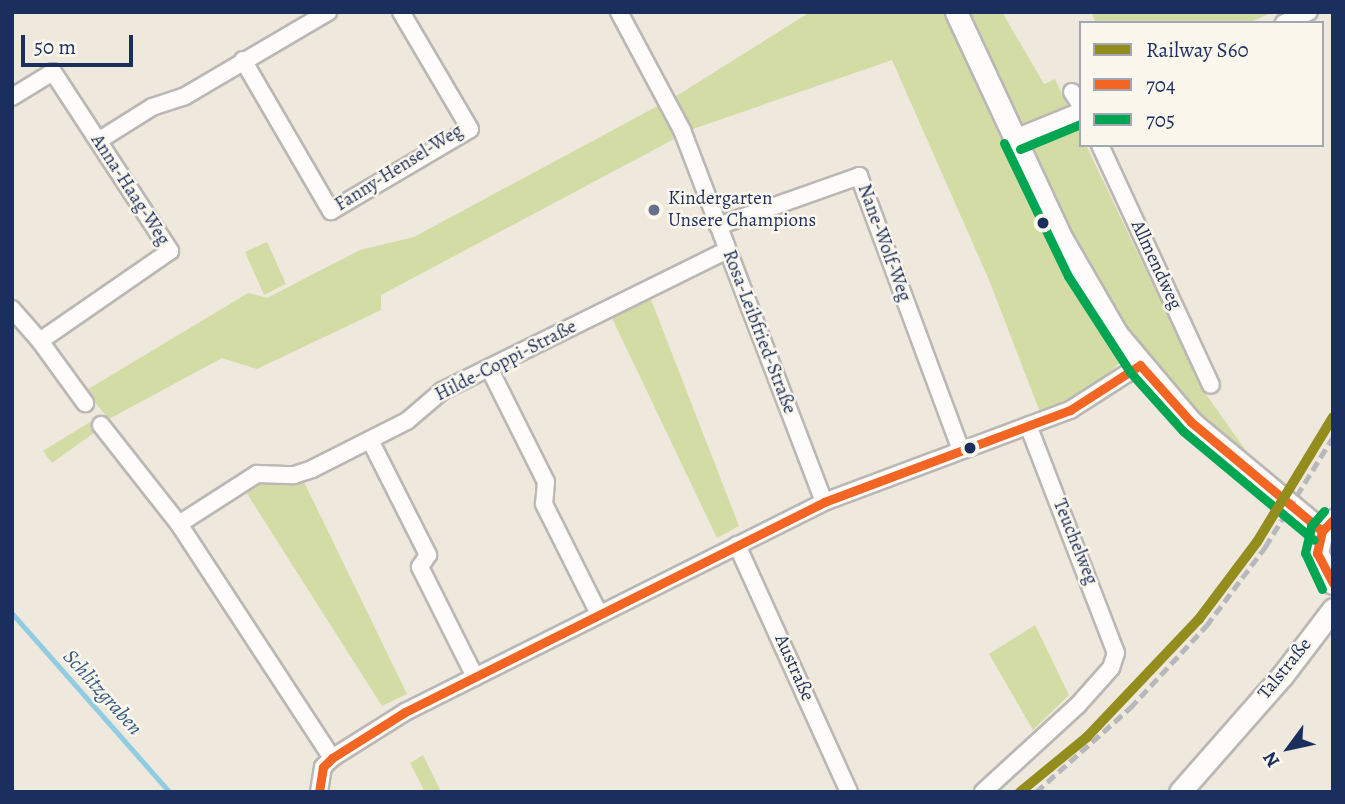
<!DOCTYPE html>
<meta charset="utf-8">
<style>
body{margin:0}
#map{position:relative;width:1345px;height:804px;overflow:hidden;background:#efe8dc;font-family:Alegreya,serif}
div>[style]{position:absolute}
.green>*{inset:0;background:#d3dca4}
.stream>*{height:4.5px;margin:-2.25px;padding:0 2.25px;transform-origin:2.25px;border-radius:2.25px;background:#90cde3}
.roads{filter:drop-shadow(2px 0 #bab7b4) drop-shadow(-2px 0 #bab7b4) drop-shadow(0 2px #bab7b4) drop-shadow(0 -2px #bab7b4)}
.street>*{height:16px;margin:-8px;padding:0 8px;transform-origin:8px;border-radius:8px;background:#fdfcfa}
.secondary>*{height:21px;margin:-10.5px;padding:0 10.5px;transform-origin:10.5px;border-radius:10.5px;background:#fdfcfa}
.rail>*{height:4.5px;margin-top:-2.25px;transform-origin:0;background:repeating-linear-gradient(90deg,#b7b8bc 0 10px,transparent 0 15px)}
.bus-1>*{height:9px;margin:-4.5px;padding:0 4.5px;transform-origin:4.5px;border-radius:4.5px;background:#f26522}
.bus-2>*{height:9px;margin:-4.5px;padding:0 4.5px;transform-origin:4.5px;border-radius:4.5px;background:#00a651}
.rail-1>*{height:10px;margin:-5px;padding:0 5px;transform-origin:5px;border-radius:5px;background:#928d1d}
.dots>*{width:19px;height:19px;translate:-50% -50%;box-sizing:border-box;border:4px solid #fbf7ec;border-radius:50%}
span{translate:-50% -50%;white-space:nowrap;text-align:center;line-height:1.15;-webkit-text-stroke:5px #fbf7ec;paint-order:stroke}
.street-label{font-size:19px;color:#1b2f5e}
.poi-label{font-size:19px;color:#1b2f5e}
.left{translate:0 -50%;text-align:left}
.water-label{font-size:21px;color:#325b87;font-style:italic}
.frame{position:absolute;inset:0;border:14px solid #1b2f5e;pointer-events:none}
.legend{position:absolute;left:1079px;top:21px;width:245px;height:126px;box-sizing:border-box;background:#fbf7ec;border:2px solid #a1a7b3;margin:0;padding:9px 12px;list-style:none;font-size:21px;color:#1b2f5e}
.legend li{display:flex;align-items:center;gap:14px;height:35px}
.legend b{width:35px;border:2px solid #a1a7b3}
.north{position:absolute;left:1254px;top:713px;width:70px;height:70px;-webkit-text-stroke:5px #fbf7ec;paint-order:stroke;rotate:237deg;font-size:19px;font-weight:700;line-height:28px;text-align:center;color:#1b2f5e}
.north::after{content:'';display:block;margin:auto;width:24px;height:32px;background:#1b2f5e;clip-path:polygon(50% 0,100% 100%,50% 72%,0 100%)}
.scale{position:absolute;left:21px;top:35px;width:112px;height:32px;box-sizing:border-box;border:4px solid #1b2f5e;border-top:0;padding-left:9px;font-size:21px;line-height:24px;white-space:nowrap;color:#1b2f5e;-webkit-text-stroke:5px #fbf7ec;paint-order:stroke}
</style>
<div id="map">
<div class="green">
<div style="clip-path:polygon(810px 12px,1002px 12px,1044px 84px,1055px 79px,1081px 134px,1081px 145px,1086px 145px,1203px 390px,1249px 455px,1196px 410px,1138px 346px,1095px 386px,1040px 412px,989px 280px,892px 60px,693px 129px,381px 295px,381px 310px,257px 369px,222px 358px,109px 419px,85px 391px,248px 293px,267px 298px,360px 250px,414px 237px,678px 95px)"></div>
<div style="clip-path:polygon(1091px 12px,1273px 12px,1249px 23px,1096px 23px)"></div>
<div style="clip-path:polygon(267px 242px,286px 284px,264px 295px,245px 252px)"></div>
<div style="clip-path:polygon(650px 297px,739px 526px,717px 538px,611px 316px)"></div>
<div style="clip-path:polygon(90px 422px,98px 430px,52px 463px,43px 451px)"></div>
<div style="clip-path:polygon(304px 482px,407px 694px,382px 706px,246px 492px,259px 484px)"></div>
<div style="clip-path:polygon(1035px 625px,1069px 695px,1033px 730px,989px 654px)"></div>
<div style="clip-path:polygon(423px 755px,441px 792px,425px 792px,410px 763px)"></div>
</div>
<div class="stream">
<div style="left:12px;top:613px;width:239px;rotate:48.6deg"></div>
</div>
<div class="roads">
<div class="street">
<div style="left:619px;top:12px;width:134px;rotate:61.9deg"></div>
<div style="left:682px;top:130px;width:398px;rotate:69.1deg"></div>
<div style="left:1284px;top:23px;width:27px;rotate:-24deg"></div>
<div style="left:243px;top:60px;width:175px;rotate:59.8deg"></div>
<div style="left:331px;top:211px;width:161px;rotate:-30.5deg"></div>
<div style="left:470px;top:129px;width:136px;rotate:-120.5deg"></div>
<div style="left:1072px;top:92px;width:17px;rotate:57deg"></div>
<div style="left:12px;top:97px;width:48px;rotate:-31.4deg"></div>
<div style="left:53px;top:72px;width:214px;rotate:56.8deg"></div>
<div style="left:170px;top:251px;width:158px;rotate:145.3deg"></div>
<div style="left:40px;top:341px;width:43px;rotate:-131.2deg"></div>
<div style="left:1015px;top:138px;width:71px;rotate:-22.2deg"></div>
<div style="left:98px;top:141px;width:64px;rotate:-32.2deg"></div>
<div style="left:152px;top:107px;width:35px;rotate:-18deg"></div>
<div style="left:185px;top:96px;width:166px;rotate:-30.4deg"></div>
<div style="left:1100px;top:145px;width:264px;rotate:65.2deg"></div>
<div style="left:718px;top:226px;width:150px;rotate:-19.5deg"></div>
<div style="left:859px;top:176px;width:292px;rotate:69.6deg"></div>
<div style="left:40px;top:341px;width:77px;rotate:54deg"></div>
<div style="left:489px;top:368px;width:127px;rotate:63.4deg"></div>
<div style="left:546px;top:482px;width:22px;rotate:95deg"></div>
<div style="left:544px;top:504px;width:123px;rotate:63.4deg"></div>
<div style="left:101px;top:425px;width:126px;rotate:51.8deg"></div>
<div style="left:179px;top:524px;width:280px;rotate:56.8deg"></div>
<div style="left:370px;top:440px;width:129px;rotate:63.2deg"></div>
<div style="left:428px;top:555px;width:14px;rotate:124deg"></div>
<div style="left:420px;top:567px;width:123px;rotate:63.4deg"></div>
<div style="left:179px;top:524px;width:93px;rotate:-32.7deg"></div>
<div style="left:257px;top:474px;width:37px;rotate:2deg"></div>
<div style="left:294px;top:475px;width:19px;rotate:-18deg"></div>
<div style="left:312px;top:469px;width:106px;rotate:-26.8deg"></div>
<div style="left:407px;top:421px;width:46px;rotate:-40.6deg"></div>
<div style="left:442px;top:391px;width:318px;rotate:-26.3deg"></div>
<div style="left:737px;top:545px;width:271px;rotate:65.6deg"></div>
<div style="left:319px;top:792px;width:25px;rotate:-81deg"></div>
<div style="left:323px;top:767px;width:13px;rotate:-45deg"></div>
<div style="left:332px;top:758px;width:86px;rotate:-32.2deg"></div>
<div style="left:405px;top:712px;width:469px;rotate:-26.6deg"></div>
<div style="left:824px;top:502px;width:263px;rotate:-20.5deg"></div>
<div style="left:1070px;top:410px;width:83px;rotate:-32.7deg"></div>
<div style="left:983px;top:792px;width:129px;rotate:-42.5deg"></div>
<div style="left:1078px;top:705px;width:50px;rotate:-48.3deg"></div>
<div style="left:1111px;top:668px;width:16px;rotate:-72deg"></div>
<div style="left:1116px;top:653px;width:244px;rotate:-111.1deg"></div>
</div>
<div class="secondary">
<div style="left:956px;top:12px;width:251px;rotate:65deg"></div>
<div style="left:1062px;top:239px;width:110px;rotate:59.9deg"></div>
<div style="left:1117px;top:334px;width:115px;rotate:49.9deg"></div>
<div style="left:1191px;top:422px;width:170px;rotate:39.8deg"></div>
<div style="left:1333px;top:520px;width:16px;rotate:135deg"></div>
<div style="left:1322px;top:531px;width:23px;rotate:103deg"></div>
<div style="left:1317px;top:553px;width:34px;rotate:62deg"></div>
<div style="left:1180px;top:792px;width:154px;rotate:-48.7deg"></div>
<div style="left:1282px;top:676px;width:84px;rotate:-52.7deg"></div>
</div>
</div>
<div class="rail">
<div style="left:1036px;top:792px;width:126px;rotate:-41.8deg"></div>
<div style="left:1130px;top:708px;width:112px;rotate:-47.2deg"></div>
<div style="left:1206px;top:626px;width:99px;rotate:-53.2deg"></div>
<div style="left:1265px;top:547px;width:129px;rotate:-58.3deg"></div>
</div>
<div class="bus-1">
<div style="left:1140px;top:365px;width:76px;rotate:48.2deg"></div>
<div style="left:1191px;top:422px;width:170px;rotate:39.8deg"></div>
<div style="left:1333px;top:520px;width:16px;rotate:135deg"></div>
<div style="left:1322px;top:531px;width:23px;rotate:103deg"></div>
<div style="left:1317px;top:553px;width:34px;rotate:62deg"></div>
<div style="left:319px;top:792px;width:25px;rotate:-81deg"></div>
<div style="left:323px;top:767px;width:13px;rotate:-45deg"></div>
<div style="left:332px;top:758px;width:86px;rotate:-32.2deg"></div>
<div style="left:405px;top:712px;width:469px;rotate:-26.6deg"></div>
<div style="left:824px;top:502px;width:263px;rotate:-20.5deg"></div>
<div style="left:1070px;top:410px;width:83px;rotate:-32.7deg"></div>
</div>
<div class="bus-2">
<div style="left:1004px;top:143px;width:148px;rotate:64.3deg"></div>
<div style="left:1068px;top:276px;width:114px;rotate:57.1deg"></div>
<div style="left:1130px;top:372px;width:79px;rotate:48.1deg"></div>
<div style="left:1183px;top:431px;width:170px;rotate:39.8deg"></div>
<div style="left:1020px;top:149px;width:66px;rotate:-22.3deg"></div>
<div style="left:1322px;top:589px;width:40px;rotate:-115deg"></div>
<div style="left:1305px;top:553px;width:28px;rotate:-77deg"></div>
<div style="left:1311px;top:526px;width:20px;rotate:-49deg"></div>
</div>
<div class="rail-1">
<div style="left:1020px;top:792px;width:87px;rotate:-39.4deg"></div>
<div style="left:1087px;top:737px;width:163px;rotate:-46.5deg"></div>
<div style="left:1199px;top:619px;width:96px;rotate:-53deg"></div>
<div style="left:1257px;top:542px;width:146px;rotate:-58.7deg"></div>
</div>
<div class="dots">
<div style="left:654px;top:210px;background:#65708a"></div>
<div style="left:1043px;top:223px;background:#1b2f5e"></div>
<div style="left:970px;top:448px;background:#1b2f5e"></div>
</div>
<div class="street-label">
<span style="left:399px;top:168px;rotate:-32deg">Fanny-Hensel-Weg</span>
<span style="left:130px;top:190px;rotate:57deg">Anna-Haag-Weg</span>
<span style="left:884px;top:243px;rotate:70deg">Nane-Wolf-Weg</span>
<span style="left:1156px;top:265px;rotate:65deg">Allmendweg</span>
<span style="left:759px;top:332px;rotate:69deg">Rosa-Leibfried-Straße</span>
<span style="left:506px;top:361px;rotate:-27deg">Hilde-Coppi-Straße</span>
<span style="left:1075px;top:542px;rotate:68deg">Teuchelweg</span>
<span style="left:794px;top:668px;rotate:66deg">Austraße</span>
<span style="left:1285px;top:669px;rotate:-51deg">Talstraße</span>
</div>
<div class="poi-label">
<span class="left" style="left:668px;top:210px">Kindergarten<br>Unsere Champions</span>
</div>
<div class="water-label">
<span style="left:103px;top:692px;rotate:48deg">Schlitzgraben</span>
</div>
<div class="frame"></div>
<ul class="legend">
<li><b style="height:9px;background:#928d1d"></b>Railway S60</li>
<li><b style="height:9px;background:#f26522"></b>704</li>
<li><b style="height:9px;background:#00a651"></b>705</li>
</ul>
<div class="north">N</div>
<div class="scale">50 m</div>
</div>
